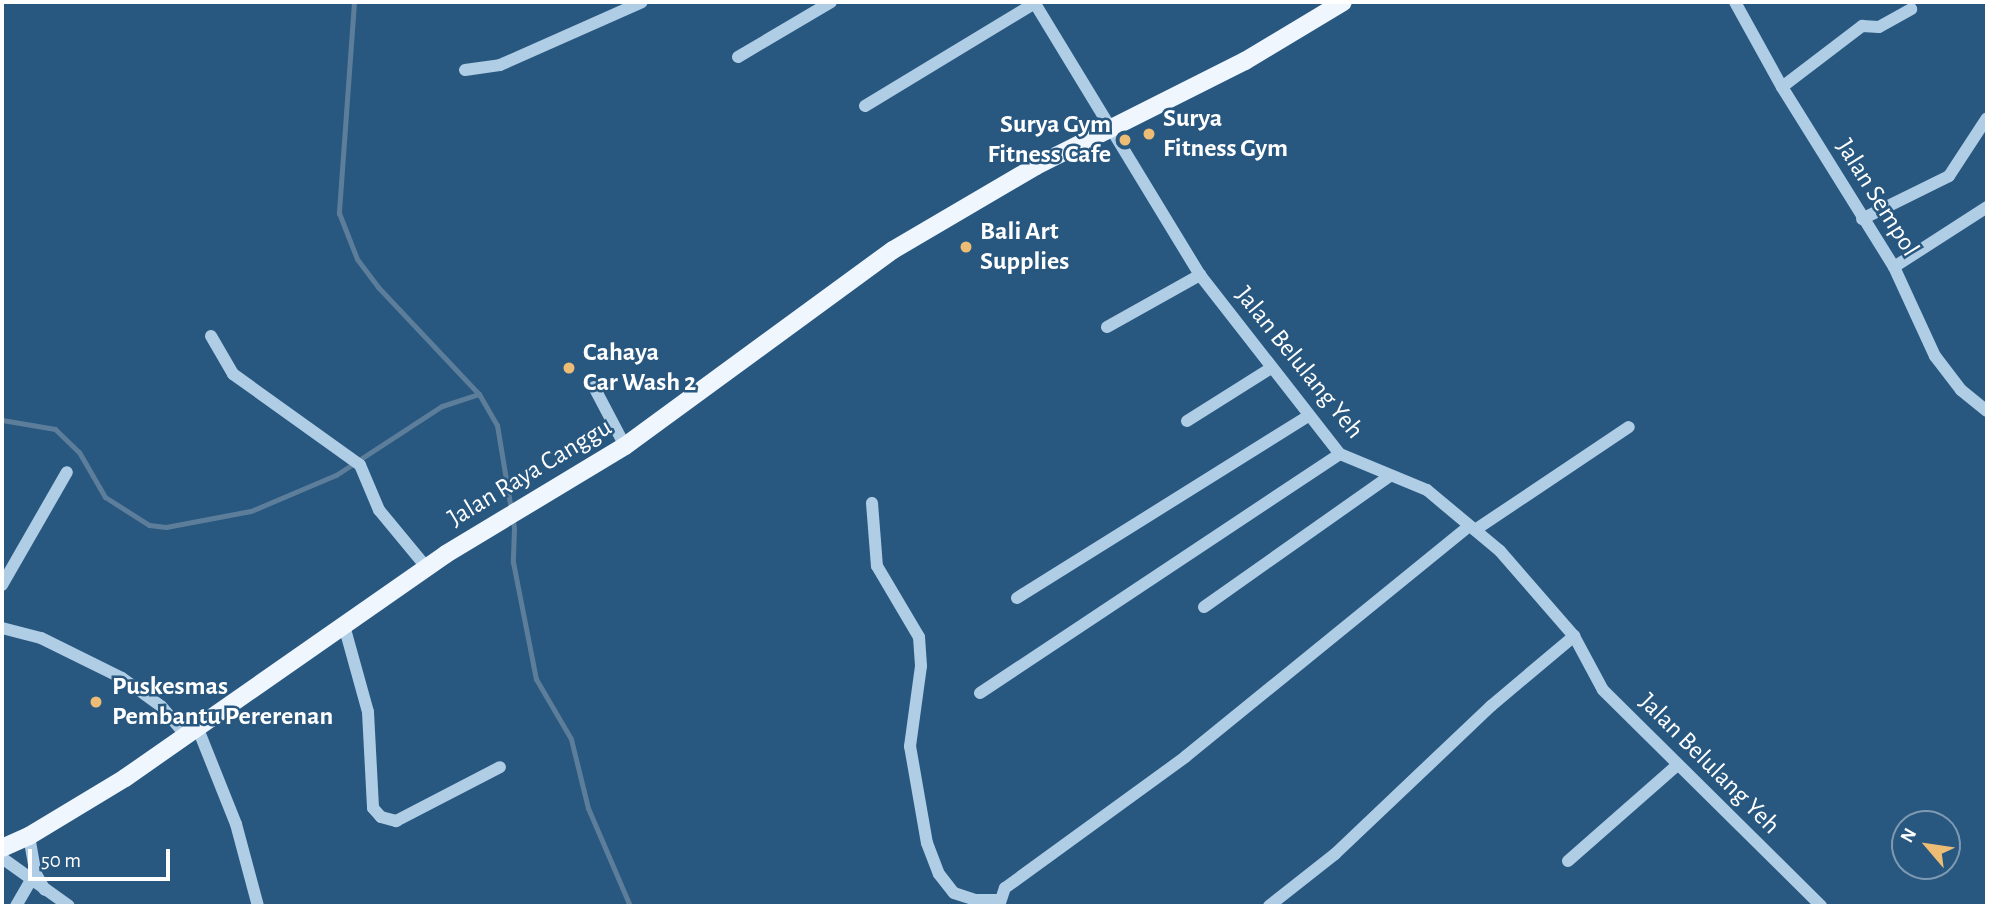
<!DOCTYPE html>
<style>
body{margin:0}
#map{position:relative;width:1989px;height:908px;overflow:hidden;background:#28577f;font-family:"Alegreya Sans",sans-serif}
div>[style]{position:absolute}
.stream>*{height:5px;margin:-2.5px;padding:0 2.5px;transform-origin:2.5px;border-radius:2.5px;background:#5d7e9a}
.minor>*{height:12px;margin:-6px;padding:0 6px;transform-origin:6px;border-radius:6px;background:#afcde5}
.major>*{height:18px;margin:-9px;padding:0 9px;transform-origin:9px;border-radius:9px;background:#eff6fd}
.dots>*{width:19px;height:19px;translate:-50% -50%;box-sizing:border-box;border:4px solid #28577f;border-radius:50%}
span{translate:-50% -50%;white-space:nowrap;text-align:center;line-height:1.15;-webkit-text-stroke:5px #28577f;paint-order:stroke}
.poi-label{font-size:26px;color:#fff;font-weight:700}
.left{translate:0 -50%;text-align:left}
.right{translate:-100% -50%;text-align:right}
.street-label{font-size:26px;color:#fff}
.frame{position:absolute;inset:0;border:4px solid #fff;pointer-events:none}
.north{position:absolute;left:1891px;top:810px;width:70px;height:70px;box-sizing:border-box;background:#28577f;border:2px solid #7e9ab2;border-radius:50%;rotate:299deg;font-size:19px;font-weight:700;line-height:28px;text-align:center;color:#fff}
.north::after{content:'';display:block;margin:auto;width:24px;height:32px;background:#edbd75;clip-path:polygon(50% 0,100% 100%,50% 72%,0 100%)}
.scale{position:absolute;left:28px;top:849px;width:142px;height:32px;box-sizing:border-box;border:4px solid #fff;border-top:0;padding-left:9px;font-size:21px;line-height:24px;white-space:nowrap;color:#fff;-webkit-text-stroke:5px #28577f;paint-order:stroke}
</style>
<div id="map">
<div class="stream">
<div style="left:354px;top:2px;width:212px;rotate:94.1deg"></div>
<div style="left:339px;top:213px;width:49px;rotate:68.6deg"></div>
<div style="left:357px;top:259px;width:35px;rotate:53deg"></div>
<div style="left:378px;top:287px;width:147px;rotate:46.7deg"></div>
<div style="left:479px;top:394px;width:36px;rotate:60deg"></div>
<div style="left:497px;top:425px;width:104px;rotate:80.6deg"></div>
<div style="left:514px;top:528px;width:34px;rotate:92deg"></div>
<div style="left:513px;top:562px;width:119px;rotate:78.9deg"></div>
<div style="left:536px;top:679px;width:69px;rotate:59.7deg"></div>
<div style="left:571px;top:739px;width:71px;rotate:76.2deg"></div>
<div style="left:588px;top:808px;width:107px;rotate:66.8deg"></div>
<div style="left:2px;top:420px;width:54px;rotate:9.6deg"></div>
<div style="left:55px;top:429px;width:33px;rotate:44deg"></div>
<div style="left:79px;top:452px;width:52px;rotate:60deg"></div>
<div style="left:105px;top:497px;width:52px;rotate:32.5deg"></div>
<div style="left:149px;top:525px;width:17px;rotate:7deg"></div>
<div style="left:166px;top:527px;width:86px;rotate:-10.7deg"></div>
<div style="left:251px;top:511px;width:92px;rotate:-23deg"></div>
<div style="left:336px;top:475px;width:126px;rotate:-33.1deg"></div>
<div style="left:442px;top:406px;width:39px;rotate:-18deg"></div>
</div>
<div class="minor">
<div style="left:1034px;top:2px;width:320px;rotate:58.7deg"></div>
<div style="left:1200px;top:275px;width:227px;rotate:52deg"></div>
<div style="left:1340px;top:454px;width:94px;rotate:22.5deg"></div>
<div style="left:1427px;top:490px;width:95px;rotate:39.9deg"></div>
<div style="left:1500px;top:551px;width:113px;rotate:49deg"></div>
<div style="left:1574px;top:636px;width:61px;rotate:61.8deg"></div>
<div style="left:1603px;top:690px;width:307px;rotate:44.7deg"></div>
<div style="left:1735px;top:2px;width:97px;rotate:61.1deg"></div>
<div style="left:1782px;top:87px;width:212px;rotate:58.1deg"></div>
<div style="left:1894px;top:267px;width:98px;rotate:65.3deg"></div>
<div style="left:1935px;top:356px;width:43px;rotate:52.6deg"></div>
<div style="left:1961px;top:390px;width:33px;rotate:39deg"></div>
<div style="left:738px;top:57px;width:108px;rotate:-30.6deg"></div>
<div style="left:465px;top:70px;width:35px;rotate:-8deg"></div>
<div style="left:500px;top:65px;width:155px;rotate:-23.9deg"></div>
<div style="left:1782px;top:87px;width:101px;rotate:-37.3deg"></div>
<div style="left:1862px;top:26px;width:17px;rotate:3deg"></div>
<div style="left:1879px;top:27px;width:37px;rotate:-29deg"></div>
<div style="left:865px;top:106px;width:199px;rotate:-31.2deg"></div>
<div style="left:1862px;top:219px;width:97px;rotate:-26.3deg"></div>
<div style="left:1949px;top:176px;width:69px;rotate:-56.8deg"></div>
<div style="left:1894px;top:267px;width:111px;rotate:-32.8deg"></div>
<div style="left:1107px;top:327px;width:107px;rotate:-29.2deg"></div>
<div style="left:211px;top:336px;width:44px;rotate:59.9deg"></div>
<div style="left:233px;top:374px;width:156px;rotate:35.6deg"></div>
<div style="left:360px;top:465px;width:49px;rotate:67.1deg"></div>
<div style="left:379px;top:510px;width:75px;rotate:50.4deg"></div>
<div style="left:594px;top:387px;width:67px;rotate:62.3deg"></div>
<div style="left:1187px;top:421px;width:99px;rotate:-32.2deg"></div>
<div style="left:872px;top:503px;width:63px;rotate:85.5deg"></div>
<div style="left:877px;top:566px;width:82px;rotate:59.4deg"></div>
<div style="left:919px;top:637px;width:29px;rotate:86deg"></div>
<div style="left:921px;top:666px;width:81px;rotate:97.8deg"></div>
<div style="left:910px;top:746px;width:98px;rotate:80.1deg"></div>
<div style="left:927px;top:843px;width:33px;rotate:69deg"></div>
<div style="left:939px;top:874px;width:24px;rotate:52deg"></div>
<div style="left:954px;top:893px;width:23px;rotate:18deg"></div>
<div style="left:976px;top:900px;width:23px"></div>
<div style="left:1475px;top:530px;width:185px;rotate:-33.8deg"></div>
<div style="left:2px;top:585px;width:130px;rotate:-60.1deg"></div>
<div style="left:1017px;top:598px;width:343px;rotate:-32deg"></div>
<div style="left:1204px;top:607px;width:228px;rotate:-35.2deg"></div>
<div style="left:2px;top:628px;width:40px;rotate:14.4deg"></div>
<div style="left:41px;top:638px;width:90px;rotate:26.3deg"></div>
<div style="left:122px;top:678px;width:49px;rotate:35.9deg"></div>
<div style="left:162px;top:707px;width:38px;rotate:50deg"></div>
<div style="left:345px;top:629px;width:86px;rotate:74.5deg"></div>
<div style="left:368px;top:712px;width:96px;rotate:87deg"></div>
<div style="left:373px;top:808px;width:12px;rotate:48deg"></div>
<div style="left:381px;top:817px;width:16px;rotate:15deg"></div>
<div style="left:396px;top:821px;width:117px;rotate:-27.4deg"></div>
<div style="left:980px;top:693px;width:432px;rotate:-33.6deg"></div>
<div style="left:198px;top:729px;width:102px;rotate:68.2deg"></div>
<div style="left:236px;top:824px;width:85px;rotate:75deg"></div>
<div style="left:29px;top:836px;width:39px;rotate:80deg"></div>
<div style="left:36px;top:874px;width:18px;rotate:61deg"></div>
<div style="left:2px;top:858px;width:82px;rotate:35.6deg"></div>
<div style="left:1568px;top:861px;width:144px;rotate:-41.3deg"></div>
<div style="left:16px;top:906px;width:28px;rotate:-60deg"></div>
<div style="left:999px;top:906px;width:19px;rotate:-72deg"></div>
<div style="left:1005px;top:888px;width:223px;rotate:-36deg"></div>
<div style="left:1185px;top:757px;width:366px;rotate:-39.1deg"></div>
<div style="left:1269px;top:906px;width:84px;rotate:-38.2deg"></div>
<div style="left:1335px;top:854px;width:215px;rotate:-43.5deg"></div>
<div style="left:1491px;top:706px;width:109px;rotate:-40.1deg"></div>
</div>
<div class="major">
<div style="left:2px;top:848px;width:30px;rotate:-24deg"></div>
<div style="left:29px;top:836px;width:112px;rotate:-31.1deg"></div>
<div style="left:125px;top:778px;width:391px;rotate:-34.9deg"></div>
<div style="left:446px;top:554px;width:209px;rotate:-31.1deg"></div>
<div style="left:625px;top:446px;width:332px;rotate:-36.2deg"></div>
<div style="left:893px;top:250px;width:166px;rotate:-30.4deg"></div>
<div style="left:1036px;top:166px;width:234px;rotate:-26.7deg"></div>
<div style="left:1245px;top:61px;width:114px;rotate:-31deg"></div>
</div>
<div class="dots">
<div style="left:1149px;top:134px;background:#edbd75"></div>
<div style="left:1125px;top:140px;background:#edbd75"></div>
<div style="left:966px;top:247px;background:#edbd75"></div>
<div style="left:569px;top:368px;background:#edbd75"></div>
<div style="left:96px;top:702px;background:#edbd75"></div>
</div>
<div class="poi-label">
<span class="left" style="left:1163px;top:134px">Surya<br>Fitness Gym</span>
<span class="right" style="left:1111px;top:140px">Surya Gym<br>Fitness Cafe</span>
<span class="left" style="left:980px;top:247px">Bali Art<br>Supplies</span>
<span class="left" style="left:583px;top:368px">Cahaya<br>Car Wash 2</span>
<span class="left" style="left:112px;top:702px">Puskesmas<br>Pembantu Pererenan</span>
</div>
<div class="street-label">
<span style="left:1877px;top:198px;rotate:58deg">Jalan Sempol</span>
<span style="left:1299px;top:363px;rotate:51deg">Jalan Belulang Yeh</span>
<span style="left:530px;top:473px;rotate:-31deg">Jalan Raya Canggu</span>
<span style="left:1709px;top:764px;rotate:45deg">Jalan Belulang Yeh</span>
</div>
<div class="frame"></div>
<div class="north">N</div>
<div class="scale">50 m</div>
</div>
